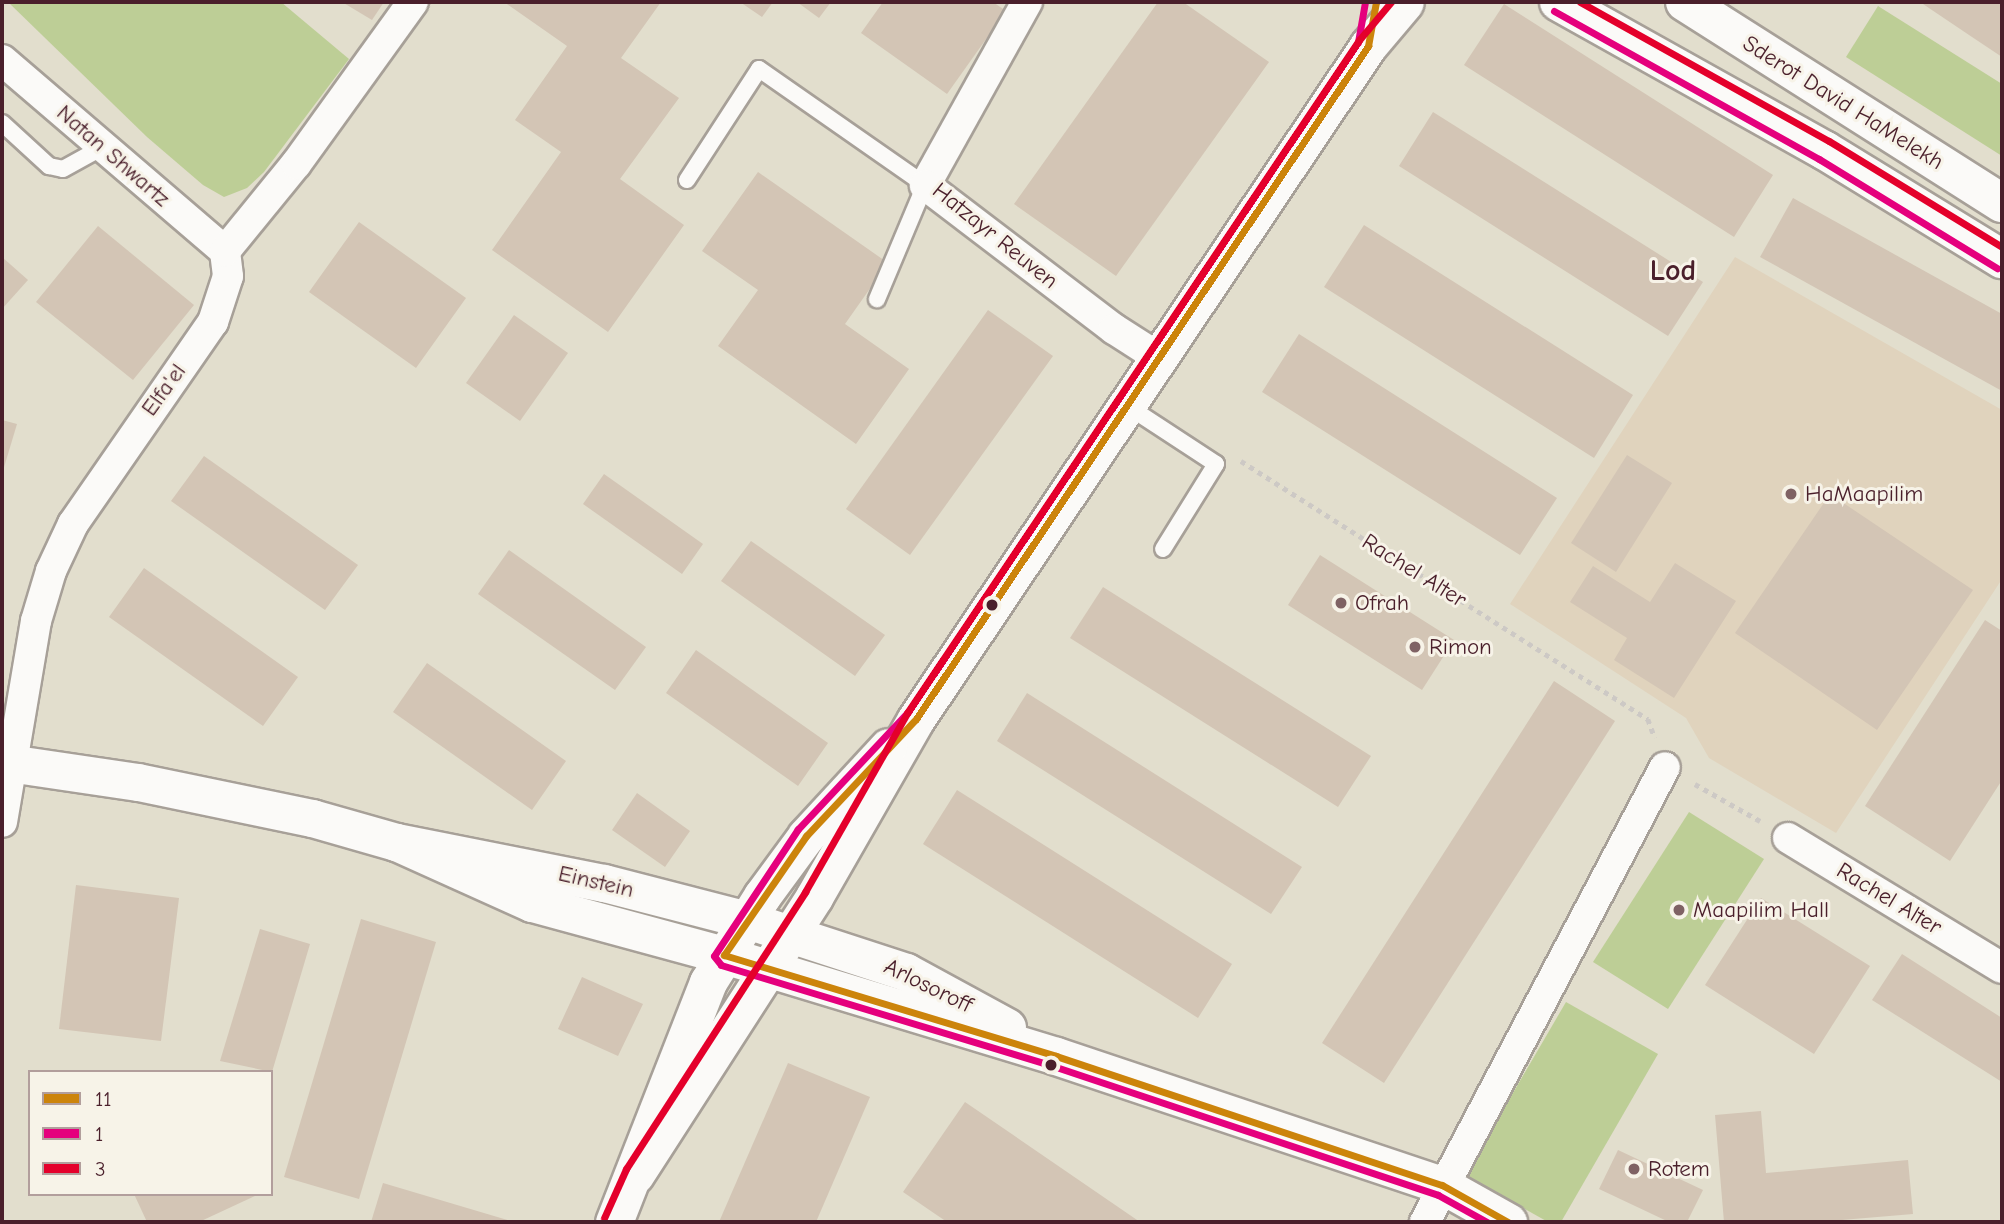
<!DOCTYPE html>
<style>
body{margin:0}
#map{position:relative;width:2004px;height:1224px;overflow:hidden;background:#e2decd;font-family:"Comic Neue",sans-serif}
div>[style]{position:absolute}
.built>*{inset:0;background:#e0d3bd}
.green>*{inset:0;background:#bdce96}
.building>*{inset:0;background:#d3c5b5}
.path>*{height:4.5px;margin-top:-2.25px;transform-origin:0;background:repeating-linear-gradient(90deg,#cdc9c5 0 5px,transparent 0 10px)}
.roads{filter:drop-shadow(2px 0 #a7a098) drop-shadow(-2px 0 #a7a098) drop-shadow(0 2px #a7a098) drop-shadow(0 -2px #a7a098)}
.service>*{height:16px;margin:-8px;padding:0 8px;transform-origin:8px;border-radius:8px;background:#fbfaf8}
.minor>*{height:30px;margin:-15px;padding:0 15px;transform-origin:15px;border-radius:15px;background:#fbfaf8}
.tertiary>*{height:37px;margin:-18.5px;padding:0 18.5px;transform-origin:18.5px;border-radius:18.5px;background:#fbfaf8}
.secondary>*{height:38px;margin:-19px;padding:0 19px;transform-origin:19px;border-radius:19px;background:#fbfaf8}
.bus-1>*{height:7px;margin:-3.5px;padding:0 3.5px;transform-origin:3.5px;border-radius:3.5px;background:#cc840b}
.bus-2>*{height:7px;margin:-3.5px;padding:0 3.5px;transform-origin:3.5px;border-radius:3.5px;background:#e5007d}
.bus-3>*{height:7px;margin:-3.5px;padding:0 3.5px;transform-origin:3.5px;border-radius:3.5px;background:#e4002b}
.dots>*{width:19px;height:19px;translate:-50% -50%;box-sizing:border-box;border:4px solid #f7f3e8;border-radius:50%}
span{translate:-50% -50%;white-space:nowrap;text-align:center;line-height:1.15;-webkit-text-stroke:6px #f7f3e8;paint-order:stroke}
.street-label{font-size:23px;color:#4a1f2b}
.poi-label{font-size:23px;color:#4a1f2b}
.left{translate:0 -50%;text-align:left}
.district-label{font-size:30px;color:#4a1f2b;font-weight:700}
.frame{position:absolute;inset:0;border:4px solid #4a1f2b;pointer-events:none}
.legend{position:absolute;left:28px;top:1070px;width:245px;height:126px;box-sizing:border-box;background:#f7f3e8;border:2px solid #b29e9c;margin:0;padding:9px 12px;list-style:none;font-size:21px;color:#4a1f2b}
.legend li{display:flex;align-items:center;gap:14px;height:35px}
.legend b{width:35px;border:2px solid #b29e9c}
</style>
<div id="map">
<div class="built">
<div style="clip-path:polygon(1735px 257px,2002px 410px,2002px 579px,1836px 833px,1709px 758px,1686px 718px,1510px 604px)"></div>
</div>
<div class="green">
<div style="clip-path:polygon(8px 2px,281px 2px,349px 59px,264px 172px,247px 188px,224px 197px,203px 185px,147px 137px)"></div>
<div style="clip-path:polygon(1878px 6px,2002px 84px,2002px 156px,1846px 57px)"></div>
<div style="clip-path:polygon(1689px 812px,1764px 859px,1668px 1009px,1593px 962px)"></div>
<div style="clip-path:polygon(1566px 1002px,1658px 1054px,1561px 1222px,1548px 1222px,1465px 1175px)"></div>
</div>
<div class="building">
<div style="clip-path:polygon(342px 2px,384px 2px,372px 20px)"></div>
<div style="clip-path:polygon(504px 2px,661px 2px,621px 58px,679px 98px,620px 179px,684px 225px,608px 332px,492px 250px,561px 152px,515px 120px,567px 46px)"></div>
<div style="clip-path:polygon(740px 2px,773px 2px,762px 17px)"></div>
<div style="clip-path:polygon(797px 2px,831px 2px,819px 18px)"></div>
<div style="clip-path:polygon(883px 2px,993px 2px,1006px 11px,947px 94px,861px 33px)"></div>
<div style="clip-path:polygon(1158px 2px,1183px 2px,1269px 62px,1116px 276px,1014px 204px)"></div>
<div style="clip-path:polygon(1920px 2px,2002px 2px,2002px 57px,1972px 37px)"></div>
<div style="clip-path:polygon(1504px 4px,1773px 175px,1734px 237px,1464px 65px)"></div>
<div style="clip-path:polygon(1433px 112px,1703px 282px,1668px 336px,1399px 166px)"></div>
<div style="clip-path:polygon(758px 172px,888px 263px,845px 324px,909px 369px,856px 444px,718px 346px,758px 290px,702px 251px)"></div>
<div style="clip-path:polygon(1793px 198px,2002px 314px,2002px 391px,1760px 257px)"></div>
<div style="clip-path:polygon(359px 222px,466px 298px,416px 368px,309px 292px)"></div>
<div style="clip-path:polygon(1364px 225px,1633px 395px,1594px 458px,1324px 287px)"></div>
<div style="clip-path:polygon(98px 226px,194px 305px,133px 380px,36px 302px)"></div>
<div style="clip-path:polygon(2px 257px,28px 280px,2px 309px)"></div>
<div style="clip-path:polygon(988px 310px,1053px 356px,910px 555px,846px 509px)"></div>
<div style="clip-path:polygon(514px 315px,568px 353px,520px 421px,466px 383px)"></div>
<div style="clip-path:polygon(1299px 334px,1557px 498px,1520px 555px,1262px 392px)"></div>
<div style="clip-path:polygon(2px 420px,17px 424px,2px 474px)"></div>
<div style="clip-path:polygon(1627px 455px,1672px 483px,1616px 572px,1571px 543px)"></div>
<div style="clip-path:polygon(204px 456px,358px 565px,325px 610px,171px 501px)"></div>
<div style="clip-path:polygon(604px 474px,703px 544px,682px 574px,583px 504px)"></div>
<div style="clip-path:polygon(1830px 494px,1973px 590px,1877px 730px,1735px 633px)"></div>
<div style="clip-path:polygon(751px 541px,885px 635px,855px 676px,721px 581px)"></div>
<div style="clip-path:polygon(509px 550px,646px 647px,615px 690px,478px 594px)"></div>
<div style="clip-path:polygon(1320px 555px,1454px 640px,1422px 690px,1288px 605px)"></div>
<div style="clip-path:polygon(1675px 563px,1736px 601px,1674px 698px,1614px 660px,1627px 638px,1570px 602px,1593px 566px,1650px 602px)"></div>
<div style="clip-path:polygon(144px 568px,298px 677px,263px 726px,109px 617px)"></div>
<div style="clip-path:polygon(1103px 587px,1371px 756px,1338px 807px,1070px 638px)"></div>
<div style="clip-path:polygon(1985px 620px,2002px 631px,2002px 780px,1950px 861px,1865px 806px)"></div>
<div style="clip-path:polygon(696px 650px,828px 743px,798px 786px,666px 693px)"></div>
<div style="clip-path:polygon(427px 663px,566px 761px,532px 810px,393px 712px)"></div>
<div style="clip-path:polygon(1554px 681px,1615px 721px,1384px 1083px,1322px 1043px)"></div>
<div style="clip-path:polygon(1027px 693px,1302px 867px,1271px 914px,997px 741px)"></div>
<div style="clip-path:polygon(957px 790px,1232px 964px,1198px 1018px,923px 844px)"></div>
<div style="clip-path:polygon(637px 793px,690px 831px,665px 867px,612px 830px)"></div>
<div style="clip-path:polygon(76px 885px,179px 898px,161px 1041px,59px 1029px)"></div>
<div style="clip-path:polygon(1761px 898px,1870px 966px,1814px 1054px,1705px 985px)"></div>
<div style="clip-path:polygon(361px 919px,436px 942px,359px 1199px,284px 1177px)"></div>
<div style="clip-path:polygon(260px 929px,310px 944px,272px 1072px,220px 1061px)"></div>
<div style="clip-path:polygon(1902px 954px,2002px 1018px,2002px 1082px,1872px 1000px)"></div>
<div style="clip-path:polygon(582px 977px,643px 1004px,618px 1056px,558px 1029px)"></div>
<div style="clip-path:polygon(788px 1063px,870px 1097px,816px 1222px,719px 1222px)"></div>
<div style="clip-path:polygon(965px 1102px,1140px 1222px,947px 1222px,903px 1192px)"></div>
<div style="clip-path:polygon(1761px 1111px,1766px 1173px,1908px 1160px,1913px 1214px,1818px 1222px,1724px 1222px,1715px 1115px)"></div>
<div style="clip-path:polygon(1618px 1150px,1703px 1190px,1687px 1222px,1669px 1222px,1599px 1189px)"></div>
<div style="clip-path:polygon(383px 1183px,514px 1222px,371px 1222px)"></div>
<div style="clip-path:polygon(134px 1194px,259px 1194px,199px 1222px,147px 1222px)"></div>
</div>
<div class="path">
<div style="left:1241px;top:461px;width:482px;rotate:32.4deg"></div>
<div style="left:1648px;top:719px;width:20px;rotate:70deg"></div>
<div style="left:1695px;top:784px;width:75px;rotate:29.6deg"></div>
</div>
<div class="roads">
<div class="service">
<div style="left:2px;top:123px;width:64px;rotate:42.5deg"></div>
<div style="left:49px;top:166px;width:14px;rotate:12deg"></div>
<div style="left:63px;top:169px;width:46px;rotate:-28.8deg"></div>
<div style="left:687px;top:180px;width:132px;rotate:-57deg"></div>
<div style="left:759px;top:69px;width:203px;rotate:34.9deg"></div>
<div style="left:925px;top:185px;width:124px;rotate:112.8deg"></div>
<div style="left:1129px;top:407px;width:104px;rotate:33.2deg"></div>
<div style="left:1216px;top:464px;width:100px;rotate:121.9deg"></div>
</div>
<div class="minor">
<div style="left:1027px;top:2px;width:210px;rotate:119.1deg"></div>
<div style="left:925px;top:185px;width:238px;rotate:37.3deg"></div>
<div style="left:1114px;top:329px;width:56px;rotate:32.6deg"></div>
<div style="left:2px;top:60px;width:294px;rotate:40.6deg"></div>
<div style="left:2px;top:822px;width:204px;rotate:-80.4deg"></div>
<div style="left:36px;top:621px;width:52px;rotate:-73.3deg"></div>
<div style="left:51px;top:571px;width:52px;rotate:-64.9deg"></div>
<div style="left:73px;top:524px;width:246px;rotate:-55.3deg"></div>
<div style="left:213px;top:322px;width:48px;rotate:-71.9deg"></div>
<div style="left:228px;top:276px;width:25px;rotate:-97deg"></div>
<div style="left:225px;top:251px;width:112px;rotate:-50.8deg"></div>
<div style="left:296px;top:164px;width:200px;rotate:-54.2deg"></div>
<div style="left:1788px;top:838px;width:250px;rotate:31.3deg"></div>
<div style="left:1425px;top:1222px;width:514px;rotate:-62.19deg"></div>
</div>
<div class="tertiary">
<div style="left:2px;top:762px;width:137px;rotate:8.4deg"></div>
<div style="left:138px;top:782px;width:178px;rotate:11.7deg"></div>
<div style="left:312px;top:818px;width:87px;rotate:15.9deg"></div>
<div style="left:396px;top:842px;width:212px;rotate:11.2deg"></div>
<div style="left:604px;top:883px;width:148px;rotate:14.5deg"></div>
<div style="left:747px;top:920px;width:167px;rotate:18.1deg"></div>
<div style="left:906px;top:972px;width:115px;rotate:28.6deg"></div>
<div style="left:396px;top:842px;width:149px;rotate:24.2deg"></div>
<div style="left:532px;top:903px;width:199px;rotate:15.2deg"></div>
<div style="left:724px;top:955px;width:347px;rotate:16.9deg"></div>
<div style="left:1056px;top:1056px;width:407px;rotate:18.5deg"></div>
<div style="left:1442px;top:1185px;width:76px;rotate:29.3deg"></div>
<div style="left:635px;top:1175px;width:331px;rotate:-57.2deg"></div>
<div style="left:814px;top:897px;width:205px;rotate:-60.2deg"></div>
<div style="left:916px;top:719px;width:811px;rotate:-56.11deg"></div>
<div style="left:1368px;top:46px;width:57px;rotate:-49.9deg"></div>
<div style="left:614px;top:1222px;width:258px;rotate:-68.6deg"></div>
<div style="left:708px;top:982px;width:102px;rotate:-57.9deg"></div>
<div style="left:762px;top:896px;width:74px;rotate:-53.7deg"></div>
<div style="left:806px;top:836px;width:121px;rotate:-47.3deg"></div>
</div>
<div class="secondary">
<div style="left:1559px;top:2px;width:304px;rotate:29.2deg"></div>
<div style="left:1824px;top:150px;width:209px;rotate:31.5deg"></div>
<div style="left:1685px;top:2px;width:375px;rotate:32.4deg"></div>
</div>
</div>
<div class="bus-1">
<div style="left:724px;top:955px;width:145px;rotate:-55.4deg"></div>
<div style="left:806px;top:836px;width:161px;rotate:-46.8deg"></div>
<div style="left:916px;top:719px;width:811px;rotate:-56.11deg"></div>
<div style="left:1368px;top:46px;width:45px;rotate:-79.7deg"></div>
<div style="left:724px;top:955px;width:347px;rotate:16.9deg"></div>
<div style="left:1056px;top:1056px;width:407px;rotate:18.5deg"></div>
<div style="left:1442px;top:1185px;width:76px;rotate:29.3deg"></div>
</div>
<div class="bus-2">
<div style="left:1365px;top:2px;width:41px;rotate:99.9deg"></div>
<div style="left:1358px;top:42px;width:807px;rotate:123.89deg"></div>
<div style="left:908px;top:712px;width:161px;rotate:133.2deg"></div>
<div style="left:798px;top:829px;width:152px;rotate:123.5deg"></div>
<div style="left:714px;top:956px;width:11px;rotate:52deg"></div>
<div style="left:721px;top:965px;width:347px;rotate:16.9deg"></div>
<div style="left:1053px;top:1066px;width:406px;rotate:18.5deg"></div>
<div style="left:1438px;top:1195px;width:56px;rotate:28.9deg"></div>
<div style="left:1554px;top:11px;width:304px;rotate:29.2deg"></div>
<div style="left:1819px;top:159px;width:209px;rotate:31.5deg"></div>
</div>
<div class="bus-3">
<div style="left:1580px;top:2px;width:285px;rotate:29.2deg"></div>
<div style="left:1829px;top:141px;width:203px;rotate:31.5deg"></div>
<div style="left:604px;top:1218px;width:54px;rotate:-65.8deg"></div>
<div style="left:626px;top:1169px;width:330px;rotate:-57.1deg"></div>
<div style="left:805px;top:892px;width:206px;rotate:-60.3deg"></div>
<div style="left:907px;top:713px;width:811px;rotate:-56.11deg"></div>
<div style="left:1359px;top:40px;width:50px;rotate:-49.9deg"></div>
</div>
<div class="dots">
<div style="left:1791px;top:494px;background:#7f6264"></div>
<div style="left:1341px;top:603px;background:#7f6264"></div>
<div style="left:992px;top:605px;background:#4a1f2b"></div>
<div style="left:1415px;top:647px;background:#7f6264"></div>
<div style="left:1679px;top:910px;background:#7f6264"></div>
<div style="left:1051px;top:1065px;background:#4a1f2b"></div>
<div style="left:1634px;top:1169px;background:#7f6264"></div>
</div>
<div class="street-label">
<span style="left:1843px;top:103px;rotate:32deg">Sderot David HaMelekh</span>
<span style="left:113px;top:156px;rotate:41deg">Natan Shwartz</span>
<span style="left:995px;top:236px;rotate:39deg">Hatzayr Reuven</span>
<span style="left:164px;top:390px;rotate:-54deg">Elfa'el</span>
<span style="left:1414px;top:571px;rotate:32deg">Rachel Alter</span>
<span style="left:596px;top:882px;rotate:13deg">Einstein</span>
<span style="left:1889px;top:899px;rotate:31deg">Rachel Alter</span>
<span style="left:928px;top:986px;rotate:26deg">Arlosoroff</span>
</div>
<div class="poi-label">
<span class="left" style="left:1805px;top:494px">HaMaapilim</span>
<span class="left" style="left:1355px;top:603px">Ofrah</span>
<span class="left" style="left:1429px;top:647px">Rimon</span>
<span class="left" style="left:1693px;top:910px">Maapilim Hall</span>
<span class="left" style="left:1648px;top:1169px">Rotem</span>
</div>
<div class="district-label">
<span style="left:1673px;top:271px">Lod</span>
</div>
<div class="frame"></div>
<ul class="legend">
<li><b style="height:9px;background:#cc840b"></b>11</li>
<li><b style="height:9px;background:#e5007d"></b>1</li>
<li><b style="height:9px;background:#e4002b"></b>3</li>
</ul>
</div>
